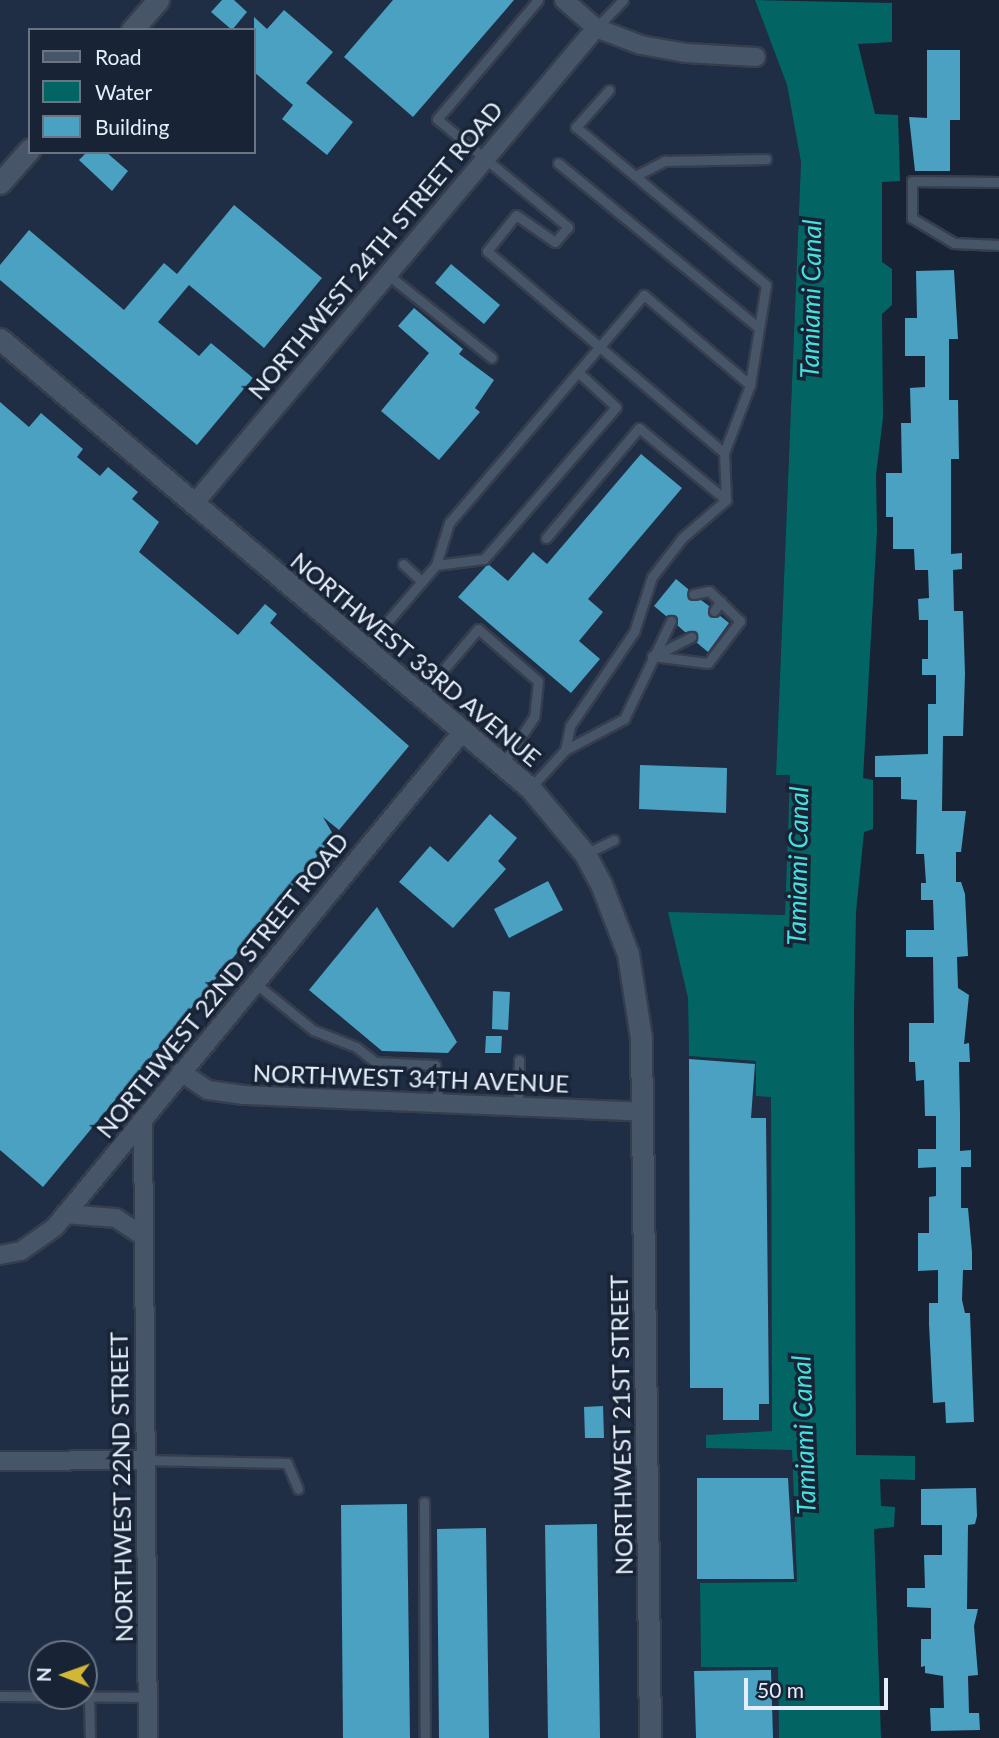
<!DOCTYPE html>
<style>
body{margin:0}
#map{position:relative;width:999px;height:1738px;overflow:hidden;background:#182436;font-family:Lato,sans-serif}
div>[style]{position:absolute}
.built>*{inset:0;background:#1f2e45}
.water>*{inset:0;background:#036464}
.building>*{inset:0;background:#4aa1c2}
.roads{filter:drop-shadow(2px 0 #363e4e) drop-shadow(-2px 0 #363e4e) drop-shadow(0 2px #363e4e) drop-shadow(0 -2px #363e4e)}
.lane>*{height:9px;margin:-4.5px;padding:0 4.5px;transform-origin:4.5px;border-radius:4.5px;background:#475569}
.street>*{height:18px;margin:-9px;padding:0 9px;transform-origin:9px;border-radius:9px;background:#475569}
.secondary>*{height:21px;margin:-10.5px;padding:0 10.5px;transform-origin:10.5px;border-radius:10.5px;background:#475569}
span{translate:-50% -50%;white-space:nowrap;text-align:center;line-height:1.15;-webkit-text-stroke:7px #182436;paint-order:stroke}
.street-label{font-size:24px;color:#e5eefa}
.water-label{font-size:26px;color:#44e1df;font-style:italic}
.legend{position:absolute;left:28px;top:28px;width:228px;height:126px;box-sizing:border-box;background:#182436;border:2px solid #6a7584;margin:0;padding:9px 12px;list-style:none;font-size:21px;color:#e5eefa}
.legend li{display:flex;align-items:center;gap:14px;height:35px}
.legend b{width:35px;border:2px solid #6a7584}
.north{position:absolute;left:28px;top:1640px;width:70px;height:70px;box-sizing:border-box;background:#182436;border:2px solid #6a7584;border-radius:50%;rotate:271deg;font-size:19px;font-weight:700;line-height:28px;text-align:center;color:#e5eefa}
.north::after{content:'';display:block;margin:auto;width:24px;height:32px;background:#d2b635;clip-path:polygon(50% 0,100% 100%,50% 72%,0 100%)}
.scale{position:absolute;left:744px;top:1678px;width:144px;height:32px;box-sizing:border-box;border:4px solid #e5eefa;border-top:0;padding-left:9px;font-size:21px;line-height:24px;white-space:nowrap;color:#e5eefa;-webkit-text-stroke:5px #182436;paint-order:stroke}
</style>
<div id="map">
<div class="built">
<div style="clip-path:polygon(evenodd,0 0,755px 0,787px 85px,801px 162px,776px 774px,790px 775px,785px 915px,669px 913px,688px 998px,689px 1056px,756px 1061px,756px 1095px,771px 1097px,772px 1431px,706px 1435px,706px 1447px,792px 1449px,797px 1582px,700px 1583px,701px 1666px,778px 1667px,779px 1738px,0 1738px,0 0,30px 30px,254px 30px,254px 152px,30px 152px,30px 30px,0 0,42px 1654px,84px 1654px,84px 1696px,42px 1696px,42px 1654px)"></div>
</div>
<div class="water">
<div style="clip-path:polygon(755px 0,892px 3px,892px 42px,858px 44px,875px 114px,898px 115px,900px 181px,882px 182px,882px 262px,892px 269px,892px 305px,882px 314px,883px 418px,876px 475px,877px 531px,863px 778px,873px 780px,873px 829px,864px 832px,856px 912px,854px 1012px,856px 1455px,915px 1456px,915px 1480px,880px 1479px,881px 1506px,895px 1507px,894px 1527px,874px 1529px,881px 1738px,779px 1738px,778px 1667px,701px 1667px,700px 1583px,797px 1582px,792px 1450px,706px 1448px,706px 1435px,772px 1431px,771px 1097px,756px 1096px,756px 1061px,689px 1056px,688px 998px,668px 912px,785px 915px,790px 775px,776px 775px,801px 162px,787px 85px)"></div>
</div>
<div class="building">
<div style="clip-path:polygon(222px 0,234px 0,247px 12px,232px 30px,211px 12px)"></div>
<div style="clip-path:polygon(393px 0,514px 0,413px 117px,344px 57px)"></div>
<div style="clip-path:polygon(284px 10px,333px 52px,306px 83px,353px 122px,327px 155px,282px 119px,293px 105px,254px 72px,254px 17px,267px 29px)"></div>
<div style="clip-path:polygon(927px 50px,960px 50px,960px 120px,950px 120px,950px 171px,915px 171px,909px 117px,927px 118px)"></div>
<div style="clip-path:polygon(87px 152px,106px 152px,128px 171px,112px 191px,79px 160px)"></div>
<div style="clip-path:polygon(234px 205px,322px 278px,264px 348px,189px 285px,158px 322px,199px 356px,211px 343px,253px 378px,197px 445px,0 280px,0 265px,29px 230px,124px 310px,164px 263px,177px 274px)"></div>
<div style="clip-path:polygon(451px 264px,500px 305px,484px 324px,435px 283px)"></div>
<div style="clip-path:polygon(954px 270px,958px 339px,949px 339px,949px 400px,958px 400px,959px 459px,951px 459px,951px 554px,962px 553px,962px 569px,953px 570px,954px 611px,963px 611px,965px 674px,963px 736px,943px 736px,942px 811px,966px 811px,961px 852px,956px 852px,956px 882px,961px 882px,965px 894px,968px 956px,957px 957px,958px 988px,969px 995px,964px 1044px,969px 1043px,970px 1062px,959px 1062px,960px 1115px,960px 1151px,971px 1150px,971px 1167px,961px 1167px,961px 1208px,968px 1208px,972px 1252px,972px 1270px,963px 1270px,962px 1300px,965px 1313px,970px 1313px,974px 1422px,946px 1423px,945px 1402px,933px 1403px,929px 1324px,929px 1303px,938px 1303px,938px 1270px,918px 1271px,918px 1233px,929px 1233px,929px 1197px,936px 1196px,936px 1167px,918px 1168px,918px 1149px,936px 1149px,936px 1116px,925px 1116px,924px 1080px,916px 1081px,915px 1062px,909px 1062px,909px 1023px,934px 1023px,933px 957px,906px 957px,906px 930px,934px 930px,933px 900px,921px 900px,921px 883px,926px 883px,924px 854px,916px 854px,917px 800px,901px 799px,901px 777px,875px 777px,875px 756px,928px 754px,928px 704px,936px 704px,936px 675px,922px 675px,922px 659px,928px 659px,928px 620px,919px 620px,918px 599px,929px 598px,928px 570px,915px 570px,914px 549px,893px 549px,893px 517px,886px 517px,886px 473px,902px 473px,901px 423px,911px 423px,910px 388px,925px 387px,925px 356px,905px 356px,905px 318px,917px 318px,916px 271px)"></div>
<div style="clip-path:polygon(414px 308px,463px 349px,459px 354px,494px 380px,475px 408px,480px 412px,439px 460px,381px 411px,429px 353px,398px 326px)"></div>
<div style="clip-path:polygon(0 402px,29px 427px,41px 413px,83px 449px,77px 457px,100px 476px,108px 467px,138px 492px,132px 499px,159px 522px,139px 552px,238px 635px,265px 604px,277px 614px,270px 623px,409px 746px,339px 830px,323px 817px,334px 836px,43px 1187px,0 1150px)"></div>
<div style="clip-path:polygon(641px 454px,682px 488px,588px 599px,603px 612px,579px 641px,600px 659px,571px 693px,458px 597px,488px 564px,508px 581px,533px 552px,547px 564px)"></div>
<div style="clip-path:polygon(676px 579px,688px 589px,688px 599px,701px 600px,709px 606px,709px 616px,719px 615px,729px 623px,708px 652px,696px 642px,695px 632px,685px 632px,677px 625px,675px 615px,666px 616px,654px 606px)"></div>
<div style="clip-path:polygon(640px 765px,727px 768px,726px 813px,639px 809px)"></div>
<div style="clip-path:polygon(490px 814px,517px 838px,498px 861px,506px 869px,453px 928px,399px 882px,430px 846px,448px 862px)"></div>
<div style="clip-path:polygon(548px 881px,563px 910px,509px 938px,494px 909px)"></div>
<div style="clip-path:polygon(377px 907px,457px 1042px,448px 1053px,382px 1051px,309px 990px)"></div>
<div style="clip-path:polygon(493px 991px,510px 992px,508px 1030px,492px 1029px)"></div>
<div style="clip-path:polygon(486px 1036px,502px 1036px,501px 1053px,485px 1053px)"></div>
<div style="clip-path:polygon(689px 1059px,755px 1064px,751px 1118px,766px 1118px,769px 1404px,759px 1404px,759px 1420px,723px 1420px,723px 1388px,690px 1388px)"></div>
<div style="clip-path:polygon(603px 1406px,604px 1438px,585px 1438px,584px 1407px)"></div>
<div style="clip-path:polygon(697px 1478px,788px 1478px,794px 1579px,697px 1579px)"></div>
<div style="clip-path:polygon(976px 1488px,977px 1516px,975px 1524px,968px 1525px,967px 1609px,978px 1609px,974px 1626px,978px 1675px,968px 1676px,969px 1713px,979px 1713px,980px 1730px,931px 1731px,930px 1708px,944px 1708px,943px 1676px,925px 1673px,925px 1666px,921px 1667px,921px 1639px,931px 1639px,931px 1608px,907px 1607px,907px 1588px,925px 1588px,924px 1555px,942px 1555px,942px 1525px,921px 1525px,921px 1489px)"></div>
<div style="clip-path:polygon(407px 1504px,410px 1738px,343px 1738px,341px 1505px)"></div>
<div style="clip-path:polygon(597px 1524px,600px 1738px,548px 1738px,545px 1525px)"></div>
<div style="clip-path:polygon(486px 1528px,489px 1738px,439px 1738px,437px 1529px)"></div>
<div style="clip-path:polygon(771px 1670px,773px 1738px,696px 1738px,694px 1671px)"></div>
</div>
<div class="roads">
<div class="lane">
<div style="left:538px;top:0;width:156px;rotate:130.3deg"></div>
<div style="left:437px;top:119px;width:170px;rotate:39.5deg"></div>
<div style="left:568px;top:227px;width:20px;rotate:131deg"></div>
<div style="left:555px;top:242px;width:47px;rotate:-145.3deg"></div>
<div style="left:516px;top:215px;width:46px;rotate:128.9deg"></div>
<div style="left:487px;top:251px;width:311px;rotate:40.4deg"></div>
<div style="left:596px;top:28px;width:39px;rotate:-46deg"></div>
<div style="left:609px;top:90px;width:50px;rotate:131.7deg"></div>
<div style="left:576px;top:127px;width:247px;rotate:39.7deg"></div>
<div style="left:766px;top:285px;width:101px;rotate:99.1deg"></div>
<div style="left:750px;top:385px;width:73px;rotate:110.9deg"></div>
<div style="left:724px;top:453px;width:47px;rotate:87.6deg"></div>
<div style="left:558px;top:163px;width:260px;rotate:39.4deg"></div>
<div style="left:635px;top:176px;width:34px;rotate:-27deg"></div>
<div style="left:665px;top:161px;width:101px;rotate:-1.1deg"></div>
<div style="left:999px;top:182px;width:87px;rotate:-179.3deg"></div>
<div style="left:912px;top:181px;width:37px;rotate:90deg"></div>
<div style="left:912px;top:218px;width:49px;rotate:30.8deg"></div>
<div style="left:954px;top:243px;width:45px;rotate:2.5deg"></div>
<div style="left:387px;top:274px;width:134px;rotate:38.7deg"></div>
<div style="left:546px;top:538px;width:144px;rotate:-49.8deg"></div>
<div style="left:639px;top:428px;width:113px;rotate:39.6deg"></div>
<div style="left:403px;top:564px;width:26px;rotate:43deg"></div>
<div style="left:436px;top:565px;width:48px;rotate:-7.1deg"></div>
<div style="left:484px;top:559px;width:201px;rotate:-49deg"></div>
<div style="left:616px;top:407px;width:50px;rotate:-137.4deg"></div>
<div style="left:714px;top:611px;width:12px;rotate:-55deg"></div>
<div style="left:364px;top:649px;width:111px;rotate:-49.4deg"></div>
<div style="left:436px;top:565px;width:44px;rotate:-72.8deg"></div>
<div style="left:449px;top:523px;width:300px;rotate:-49.5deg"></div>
<div style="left:644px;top:295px;width:139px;rotate:40.3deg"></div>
<div style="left:652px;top:656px;width:56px;rotate:7.1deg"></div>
<div style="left:708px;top:663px;width:53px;rotate:-52.7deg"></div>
<div style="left:740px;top:621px;width:43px;rotate:-135.9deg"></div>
<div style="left:709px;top:591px;width:16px;rotate:169deg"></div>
<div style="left:654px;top:656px;width:42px;rotate:-27.2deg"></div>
<div style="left:421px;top:696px;width:88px;rotate:-49.6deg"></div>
<div style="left:478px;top:629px;width:79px;rotate:40.9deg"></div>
<div style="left:538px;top:681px;width:36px;rotate:96deg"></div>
<div style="left:534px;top:717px;width:56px;rotate:123.4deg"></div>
<div style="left:565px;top:750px;width:25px;rotate:-78deg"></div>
<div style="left:570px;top:726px;width:114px;rotate:-55.8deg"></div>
<div style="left:634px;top:632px;width:58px;rotate:-71.9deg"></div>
<div style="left:652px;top:577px;width:49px;rotate:-52.4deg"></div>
<div style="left:682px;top:538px;width:58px;rotate:-40.8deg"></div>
<div style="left:531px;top:787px;width:50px;rotate:-47.4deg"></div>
<div style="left:565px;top:750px;width:67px;rotate:-27.7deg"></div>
<div style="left:624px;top:719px;width:109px;rotate:-64.4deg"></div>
<div style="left:585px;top:854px;width:32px;rotate:-26deg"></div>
<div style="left:255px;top:983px;width:75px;rotate:39deg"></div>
<div style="left:313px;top:1030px;width:46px;rotate:21.6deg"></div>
<div style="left:356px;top:1047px;width:24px;rotate:38deg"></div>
<div style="left:375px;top:1062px;width:60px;rotate:2.9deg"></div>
<div style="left:435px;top:1065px;width:38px;rotate:85deg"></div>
<div style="left:518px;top:1107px;width:47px;rotate:-88.8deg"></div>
<div style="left:145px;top:1460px;width:142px;rotate:1.2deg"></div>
<div style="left:287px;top:1463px;width:28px;rotate:67deg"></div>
<div style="left:424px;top:1502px;width:236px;rotate:89.8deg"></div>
<div style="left:0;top:1696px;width:148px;rotate:0.4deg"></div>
<div style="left:89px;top:1698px;width:40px;rotate:88.6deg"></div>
</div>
<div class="street">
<div style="left:564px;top:0;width:43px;rotate:41.2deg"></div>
<div style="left:596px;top:28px;width:48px;rotate:20.7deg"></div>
<div style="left:641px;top:45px;width:46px;rotate:10.1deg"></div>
<div style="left:686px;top:53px;width:70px;rotate:3.3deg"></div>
<div style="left:193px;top:505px;width:624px;rotate:-49.81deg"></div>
<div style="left:181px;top:1072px;width:32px;rotate:34deg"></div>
<div style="left:208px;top:1090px;width:36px;rotate:8deg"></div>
<div style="left:244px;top:1095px;width:400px;rotate:2.4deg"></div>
<div style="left:143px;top:1119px;width:619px;rotate:89.54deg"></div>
<div style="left:65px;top:1214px;width:51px;rotate:4.5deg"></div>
<div style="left:116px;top:1218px;width:32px;rotate:34deg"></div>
<div style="left:0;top:1255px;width:21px;rotate:-11deg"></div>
<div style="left:21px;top:1251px;width:42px;rotate:-35.2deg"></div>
<div style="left:55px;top:1227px;width:644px;rotate:-50.55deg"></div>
<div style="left:0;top:1461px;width:145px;rotate:-0.4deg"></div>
</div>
<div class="secondary">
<div style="left:132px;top:30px;width:40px;rotate:-49deg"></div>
<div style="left:0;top:183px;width:45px;rotate:-48.6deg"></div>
<div style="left:0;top:339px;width:695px;rotate:40.27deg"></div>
<div style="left:530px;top:788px;width:86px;rotate:50.2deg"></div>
<div style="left:585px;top:854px;width:34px;rotate:62deg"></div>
<div style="left:601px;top:884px;width:75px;rotate:68.9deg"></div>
<div style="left:628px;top:954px;width:85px;rotate:81.2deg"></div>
<div style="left:641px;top:1038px;width:700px;rotate:89.26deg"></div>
</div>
</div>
<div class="street-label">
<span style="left:375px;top:250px;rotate:-50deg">NORTHWEST 24TH STREET ROAD</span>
<span style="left:416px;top:659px;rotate:40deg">NORTHWEST 33RD AVENUE</span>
<span style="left:222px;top:985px;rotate:-51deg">NORTHWEST 22ND STREET ROAD</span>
<span style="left:411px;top:1078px;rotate:2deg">NORTHWEST 34TH AVENUE</span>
<span style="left:621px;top:1425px;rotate:-91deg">NORTHWEST 21ST STREET</span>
<span style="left:121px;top:1487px;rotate:-91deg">NORTHWEST 22ND STREET</span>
</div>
<div class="water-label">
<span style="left:811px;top:299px;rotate:-89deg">Tamiami Canal</span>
<span style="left:798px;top:866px;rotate:-89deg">Tamiami Canal</span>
<span style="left:804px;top:1435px;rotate:-92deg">Tamiami Canal</span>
</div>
<ul class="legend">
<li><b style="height:9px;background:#475569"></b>Road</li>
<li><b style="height:19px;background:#036464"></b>Water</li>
<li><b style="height:19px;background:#4aa1c2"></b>Building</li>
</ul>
<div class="north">N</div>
<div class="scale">50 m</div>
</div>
